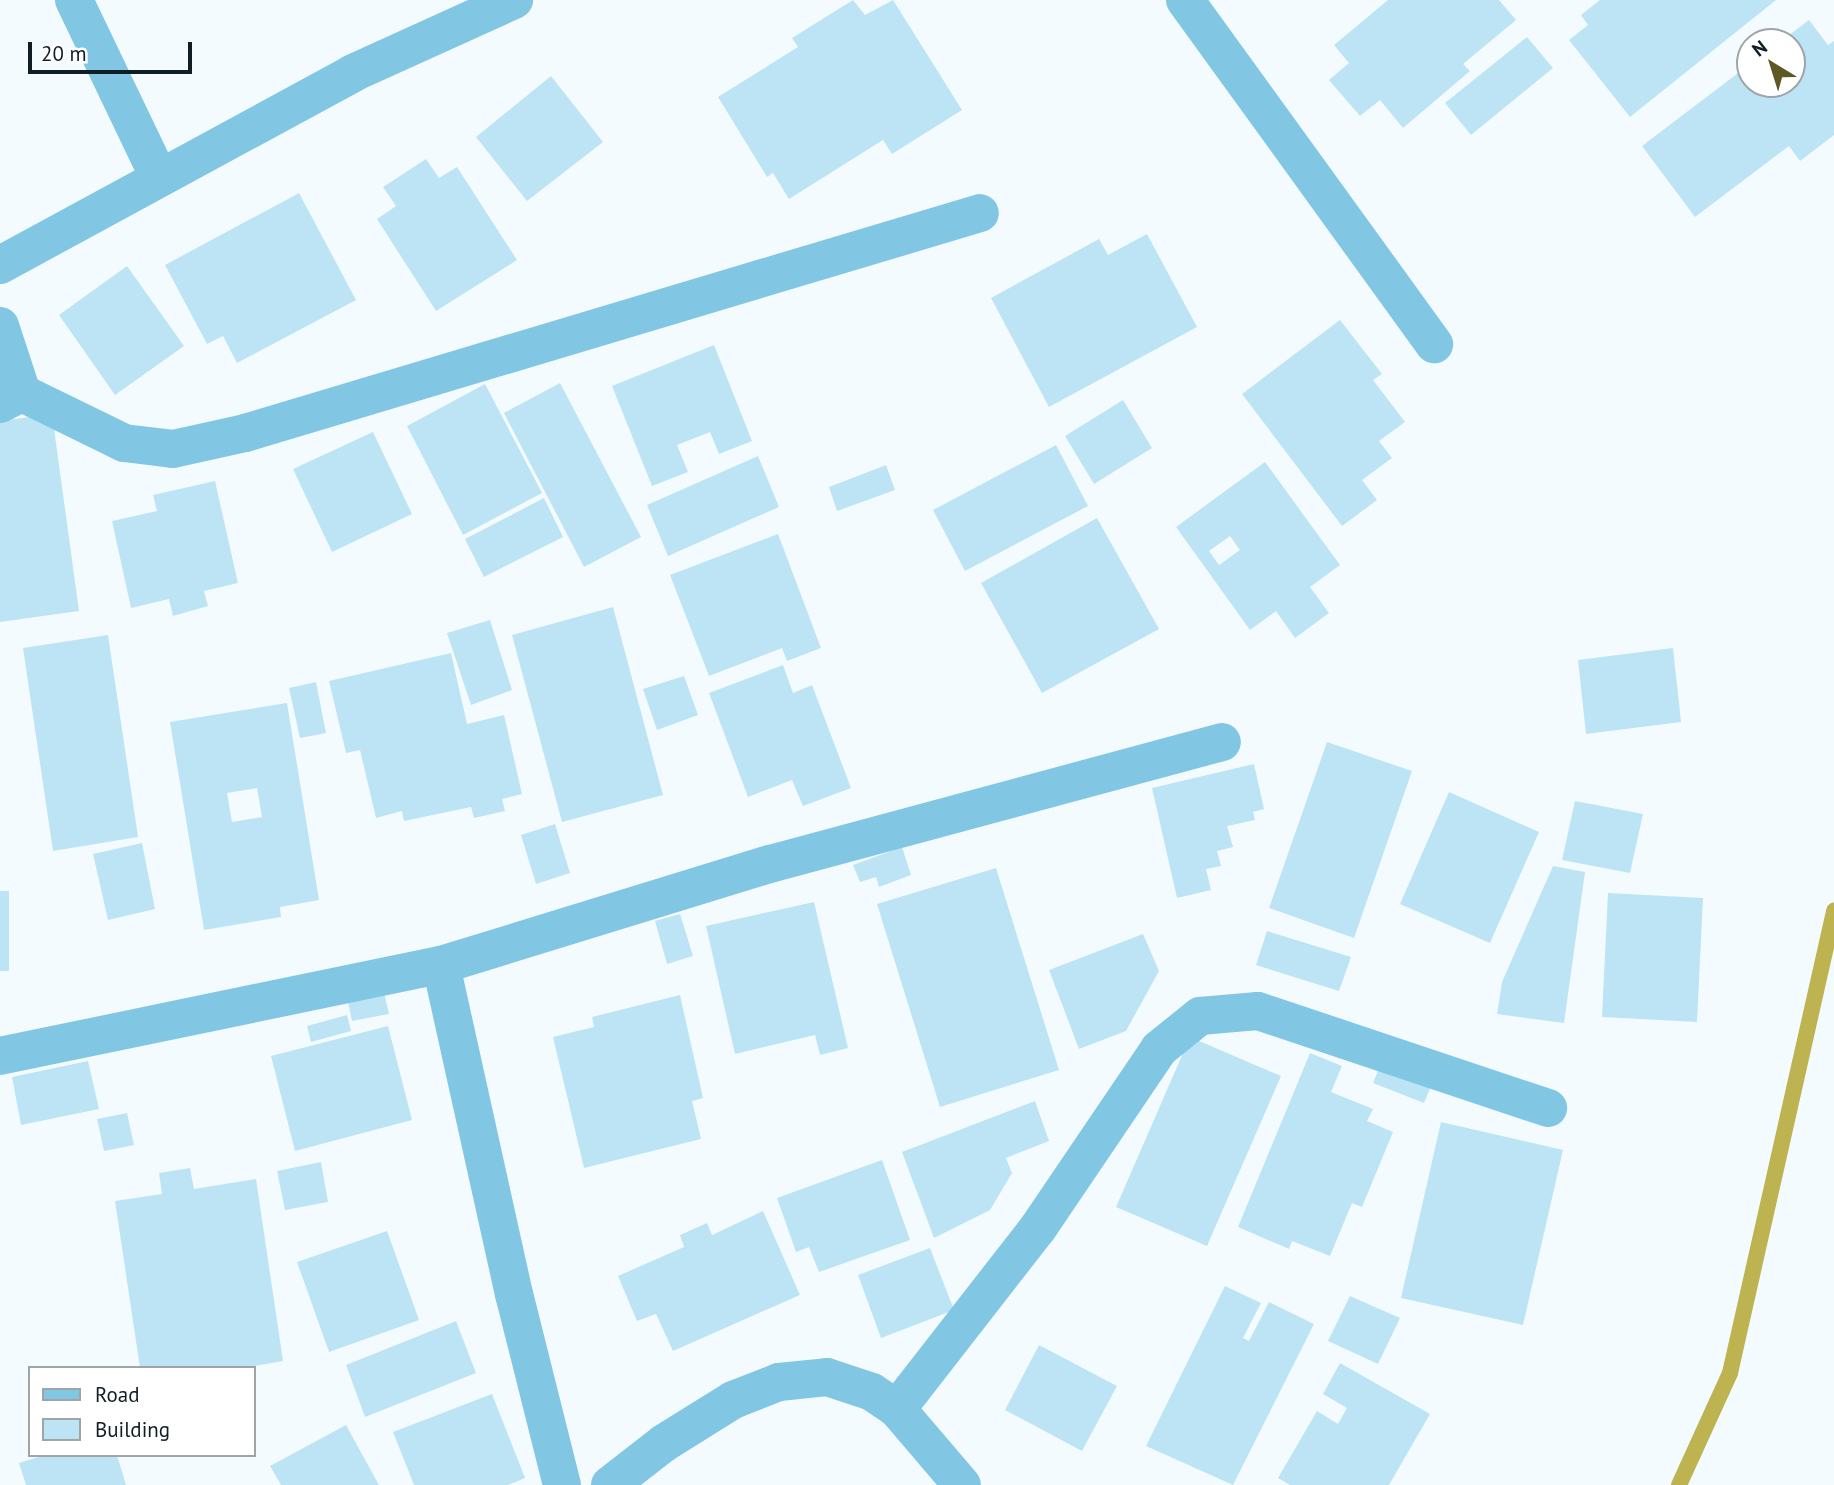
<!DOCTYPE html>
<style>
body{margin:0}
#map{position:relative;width:1834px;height:1485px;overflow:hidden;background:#f4fbff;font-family:"PT Sans",sans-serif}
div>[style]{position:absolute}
.stream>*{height:16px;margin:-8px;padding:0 8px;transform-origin:8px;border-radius:8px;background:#bdb351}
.building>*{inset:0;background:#bce4f5}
.street>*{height:38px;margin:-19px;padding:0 19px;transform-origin:19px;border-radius:19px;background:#81c7e3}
span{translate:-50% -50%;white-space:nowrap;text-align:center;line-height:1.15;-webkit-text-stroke:5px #fff;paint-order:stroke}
.legend{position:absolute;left:28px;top:1366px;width:228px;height:91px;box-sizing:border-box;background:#fff;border:2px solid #9fa5a7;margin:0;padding:9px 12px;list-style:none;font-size:21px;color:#0f1d24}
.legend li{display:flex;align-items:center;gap:14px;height:35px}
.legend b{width:35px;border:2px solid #9fa5a7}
.north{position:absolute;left:1736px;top:28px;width:70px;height:70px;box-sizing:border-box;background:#fff;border:2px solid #9fa5a7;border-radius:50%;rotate:322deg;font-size:19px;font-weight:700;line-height:28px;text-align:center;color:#0f1d24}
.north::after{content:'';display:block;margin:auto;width:24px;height:32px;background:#5e5825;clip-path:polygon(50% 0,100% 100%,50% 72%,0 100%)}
.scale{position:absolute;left:28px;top:42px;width:164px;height:32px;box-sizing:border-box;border:4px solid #0f1d24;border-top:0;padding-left:9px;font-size:21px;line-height:24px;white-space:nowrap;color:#0f1d24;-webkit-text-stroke:5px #fff;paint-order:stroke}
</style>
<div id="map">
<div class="stream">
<div style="left:1679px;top:1485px;width:123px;rotate:-65.5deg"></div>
<div style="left:1730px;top:1373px;width:474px;rotate:-77.3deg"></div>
</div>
<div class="building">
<div style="clip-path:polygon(853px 0,865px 15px,893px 0,962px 110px,892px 154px,883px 140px,789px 199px,773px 173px,767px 177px,718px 97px,798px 47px,792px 38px)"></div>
<div style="clip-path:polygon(1388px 0,1499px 0,1516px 20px,1463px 64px,1470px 71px,1403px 128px,1380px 100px,1360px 116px,1329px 80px,1349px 63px,1334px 45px)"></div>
<div style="clip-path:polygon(1600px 0,1776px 0,1630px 117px,1569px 40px,1588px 25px,1581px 15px)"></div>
<div style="clip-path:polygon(1809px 20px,1828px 45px,1834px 41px,1834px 135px,1800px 161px,1789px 146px,1695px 217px,1642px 146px,1750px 64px,1750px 84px,1792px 84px,1792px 42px,1780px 42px)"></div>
<div style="clip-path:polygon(1527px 37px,1553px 68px,1471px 135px,1445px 103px)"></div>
<div style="clip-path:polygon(551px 76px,603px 142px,527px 201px,476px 137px)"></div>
<div style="clip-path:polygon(426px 159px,439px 178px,457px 167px,517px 260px,436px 311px,377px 219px,396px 206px,383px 187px)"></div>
<div style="clip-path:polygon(299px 193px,356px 300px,237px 363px,223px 336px,207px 344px,165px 265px)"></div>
<div style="clip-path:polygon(1147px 234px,1197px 327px,1049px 407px,991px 298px,1099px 239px,1108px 255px)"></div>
<div style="clip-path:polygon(127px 266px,184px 346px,115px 395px,59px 315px)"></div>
<div style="clip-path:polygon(1340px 320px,1382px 374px,1373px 380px,1405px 422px,1379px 441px,1392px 458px,1362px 480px,1377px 500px,1342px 526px,1242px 394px)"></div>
<div style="clip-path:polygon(714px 345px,752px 441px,719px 454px,710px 432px,677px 445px,688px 472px,652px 486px,612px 386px)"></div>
<div style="clip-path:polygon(560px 383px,641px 537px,584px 567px,504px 413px)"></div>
<div style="clip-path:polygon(485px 384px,542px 493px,463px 535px,407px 426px)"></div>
<div style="clip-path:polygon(1123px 400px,1152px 448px,1094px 484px,1065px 436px)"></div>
<div style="clip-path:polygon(52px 414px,79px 611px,0 622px,0 421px)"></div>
<div style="clip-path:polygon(373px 432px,412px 514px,332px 552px,293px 469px)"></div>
<div style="clip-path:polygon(1056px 445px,1088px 506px,965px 571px,933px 510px)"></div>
<div style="clip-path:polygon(758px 456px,779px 507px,668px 556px,647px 505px)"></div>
<div style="clip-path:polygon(evenodd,1265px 462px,1340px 565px,1310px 587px,1329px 613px,1295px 638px,1276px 611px,1250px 630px,1176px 527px,1265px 462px,1230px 536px,1240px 550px,1219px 565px,1209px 551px,1230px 536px)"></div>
<div style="clip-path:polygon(886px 465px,895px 490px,837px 511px,829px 487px)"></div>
<div style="clip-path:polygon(215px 481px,238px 583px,204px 591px,208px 606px,173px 616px,169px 599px,131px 608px,112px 521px,157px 511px,153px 495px)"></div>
<div style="clip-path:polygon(544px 498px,563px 537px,484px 577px,465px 539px)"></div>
<div style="clip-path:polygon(1097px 518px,1159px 629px,1042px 693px,981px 583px)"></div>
<div style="clip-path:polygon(778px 534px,821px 648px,787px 661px,782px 648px,709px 676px,670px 575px)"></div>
<div style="clip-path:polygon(613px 607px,663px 795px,562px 822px,512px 635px)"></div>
<div style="clip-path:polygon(490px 620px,512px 690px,471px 705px,447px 633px)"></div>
<div style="clip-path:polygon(108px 635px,138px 837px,53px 851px,23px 648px)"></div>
<div style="clip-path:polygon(1673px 648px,1681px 722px,1586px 734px,1578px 660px)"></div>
<div style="clip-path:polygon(451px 653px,467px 724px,504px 715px,522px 794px,502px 799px,505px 811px,474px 818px,471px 807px,404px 821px,402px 811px,376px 818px,360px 750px,346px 753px,329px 681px)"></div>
<div style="clip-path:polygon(783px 665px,793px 693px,812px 685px,851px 788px,803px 806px,792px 780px,748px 797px,709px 693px)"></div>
<div style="clip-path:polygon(684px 676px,698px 715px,657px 730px,643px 689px)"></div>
<div style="clip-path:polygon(316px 682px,326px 733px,300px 738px,289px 688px)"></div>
<div style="clip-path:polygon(evenodd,287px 703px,319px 900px,280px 907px,281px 917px,204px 930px,170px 722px,287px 703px,257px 788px,262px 817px,232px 822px,227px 793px,257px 788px)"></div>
<div style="clip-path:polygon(1327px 742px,1412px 771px,1354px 938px,1269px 908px)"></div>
<div style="clip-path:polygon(1254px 764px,1264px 809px,1253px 812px,1255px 820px,1227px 826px,1233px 847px,1217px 851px,1221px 866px,1206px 869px,1211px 890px,1177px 898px,1152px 788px)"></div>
<div style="clip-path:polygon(1449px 792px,1539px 832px,1490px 943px,1400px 904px)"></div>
<div style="clip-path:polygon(1575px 801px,1643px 814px,1630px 873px,1562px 860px)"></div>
<div style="clip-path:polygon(555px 824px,570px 873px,536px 884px,521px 835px)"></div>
<div style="clip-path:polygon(142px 843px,155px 909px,108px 920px,93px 854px)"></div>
<div style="clip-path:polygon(902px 847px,911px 875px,879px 887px,876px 877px,860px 882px,853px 865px)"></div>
<div style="clip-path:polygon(1553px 866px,1585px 872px,1564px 1023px,1497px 1014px,1502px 982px)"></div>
<div style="clip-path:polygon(996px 868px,1059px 1070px,940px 1107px,877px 904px)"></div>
<div style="clip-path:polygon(0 891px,9px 891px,9px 971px,0 971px)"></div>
<div style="clip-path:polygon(1608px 893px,1703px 898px,1697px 1022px,1602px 1017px)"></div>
<div style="clip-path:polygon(814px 902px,848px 1048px,820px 1055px,815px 1035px,735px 1054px,706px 926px)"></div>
<div style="clip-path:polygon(680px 914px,693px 956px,667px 964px,655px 921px)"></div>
<div style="clip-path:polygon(1267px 931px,1351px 957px,1339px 991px,1256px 965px)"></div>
<div style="clip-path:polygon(1143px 934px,1159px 971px,1126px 1031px,1079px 1049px,1049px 970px)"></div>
<div style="clip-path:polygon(383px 988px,389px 1014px,352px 1021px,347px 997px)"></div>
<div style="clip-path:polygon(680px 995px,703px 1098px,692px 1101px,701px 1139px,584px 1168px,553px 1037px,594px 1027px,592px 1017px)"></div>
<div style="clip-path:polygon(347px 1015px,351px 1031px,311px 1042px,307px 1026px)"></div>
<div style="clip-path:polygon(388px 1026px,412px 1120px,295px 1151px,271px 1056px)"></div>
<div style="clip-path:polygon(1190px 1037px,1281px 1076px,1207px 1246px,1116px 1207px)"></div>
<div style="clip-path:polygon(1310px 1053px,1342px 1066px,1331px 1092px,1373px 1109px,1367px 1121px,1393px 1132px,1362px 1207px,1352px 1203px,1330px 1256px,1292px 1241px,1289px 1249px,1238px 1227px)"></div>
<div style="clip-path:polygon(1384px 1056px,1435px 1077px,1424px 1103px,1373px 1083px)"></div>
<div style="clip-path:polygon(88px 1061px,99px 1109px,21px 1125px,12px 1077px)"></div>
<div style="clip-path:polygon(1035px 1101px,1049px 1141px,1006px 1158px,1012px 1173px,990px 1210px,934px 1238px,902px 1152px)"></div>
<div style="clip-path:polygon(127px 1113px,134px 1145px,104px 1151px,97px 1119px)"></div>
<div style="clip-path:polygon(1441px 1122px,1563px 1150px,1523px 1325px,1401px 1298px)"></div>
<div style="clip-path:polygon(882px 1160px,910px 1240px,819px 1272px,809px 1247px,796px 1252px,777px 1198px)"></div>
<div style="clip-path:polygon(321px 1162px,328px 1202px,285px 1210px,277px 1171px)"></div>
<div style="clip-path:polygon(190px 1168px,194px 1189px,256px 1179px,283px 1361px,243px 1368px,140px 1368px,115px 1201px,162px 1194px,159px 1173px)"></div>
<div style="clip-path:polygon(763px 1211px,800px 1295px,673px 1351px,656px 1314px,637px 1321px,618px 1276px,684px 1247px,680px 1235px,707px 1223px,712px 1235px)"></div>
<div style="clip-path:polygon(387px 1231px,419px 1320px,329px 1352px,297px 1262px)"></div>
<div style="clip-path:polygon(930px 1248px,954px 1310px,881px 1338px,858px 1275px)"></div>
<div style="clip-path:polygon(1225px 1286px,1261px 1303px,1243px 1338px,1249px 1341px,1269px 1302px,1314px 1324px,1233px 1485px,1146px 1446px)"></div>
<div style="clip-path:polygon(1350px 1296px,1400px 1318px,1378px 1364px,1328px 1341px)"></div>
<div style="clip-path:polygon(456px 1321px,476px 1373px,365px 1417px,346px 1365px)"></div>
<div style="clip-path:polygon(1039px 1345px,1117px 1386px,1082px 1451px,1005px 1410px)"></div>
<div style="clip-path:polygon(1340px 1363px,1430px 1414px,1389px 1485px,1290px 1485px,1278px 1478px,1317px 1411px,1338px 1424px,1347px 1408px,1323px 1394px)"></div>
<div style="clip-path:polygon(492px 1394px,525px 1478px,508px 1485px,414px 1485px,393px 1432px)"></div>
<div style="clip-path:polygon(346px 1425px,379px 1485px,281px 1485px,270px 1466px)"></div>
<div style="clip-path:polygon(45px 1455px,117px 1455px,126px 1485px,26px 1485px,19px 1463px)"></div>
</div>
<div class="street">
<div style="left:74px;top:0;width:194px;rotate:64.4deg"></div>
<div style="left:1185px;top:0;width:425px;rotate:54.1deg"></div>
<div style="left:0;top:265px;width:402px;rotate:-28.5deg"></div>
<div style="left:353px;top:73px;width:177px;rotate:-24.4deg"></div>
<div style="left:0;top:326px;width:71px;rotate:71.8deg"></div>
<div style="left:0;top:404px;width:25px;rotate:-27deg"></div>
<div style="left:22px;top:393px;width:114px;rotate:26.1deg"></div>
<div style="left:124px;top:443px;width:49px;rotate:7deg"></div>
<div style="left:173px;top:449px;width:74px;rotate:-12.5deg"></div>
<div style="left:245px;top:433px;width:767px;rotate:-16.66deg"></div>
<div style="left:441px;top:965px;width:337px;rotate:77.5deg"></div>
<div style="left:514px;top:1294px;width:197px;rotate:75.9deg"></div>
<div style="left:0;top:1056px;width:450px;rotate:-11.7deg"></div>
<div style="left:441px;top:965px;width:344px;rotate:-17.1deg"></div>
<div style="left:770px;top:864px;width:468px;rotate:-15.1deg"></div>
<div style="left:897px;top:1409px;width:229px;rotate:-52.1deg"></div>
<div style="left:1038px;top:1228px;width:216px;rotate:-55.9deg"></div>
<div style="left:1159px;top:1049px;width:53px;rotate:-38.8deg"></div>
<div style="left:1200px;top:1016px;width:58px;rotate:-4.9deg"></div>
<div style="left:1258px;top:1011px;width:306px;rotate:18.5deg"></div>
<div style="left:610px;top:1485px;width:68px;rotate:-37.9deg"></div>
<div style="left:664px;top:1443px;width:81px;rotate:-31.9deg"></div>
<div style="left:733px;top:1400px;width:49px;rotate:-21.4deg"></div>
<div style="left:779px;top:1382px;width:48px;rotate:-5.9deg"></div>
<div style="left:827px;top:1377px;width:47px;rotate:18.4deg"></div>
<div style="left:872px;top:1392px;width:30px;rotate:34deg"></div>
<div style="left:897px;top:1409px;width:100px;rotate:49.5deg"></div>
</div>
<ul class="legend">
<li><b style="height:9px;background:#81c7e3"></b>Road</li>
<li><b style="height:19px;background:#bce4f5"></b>Building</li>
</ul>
<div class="north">N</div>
<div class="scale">20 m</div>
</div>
